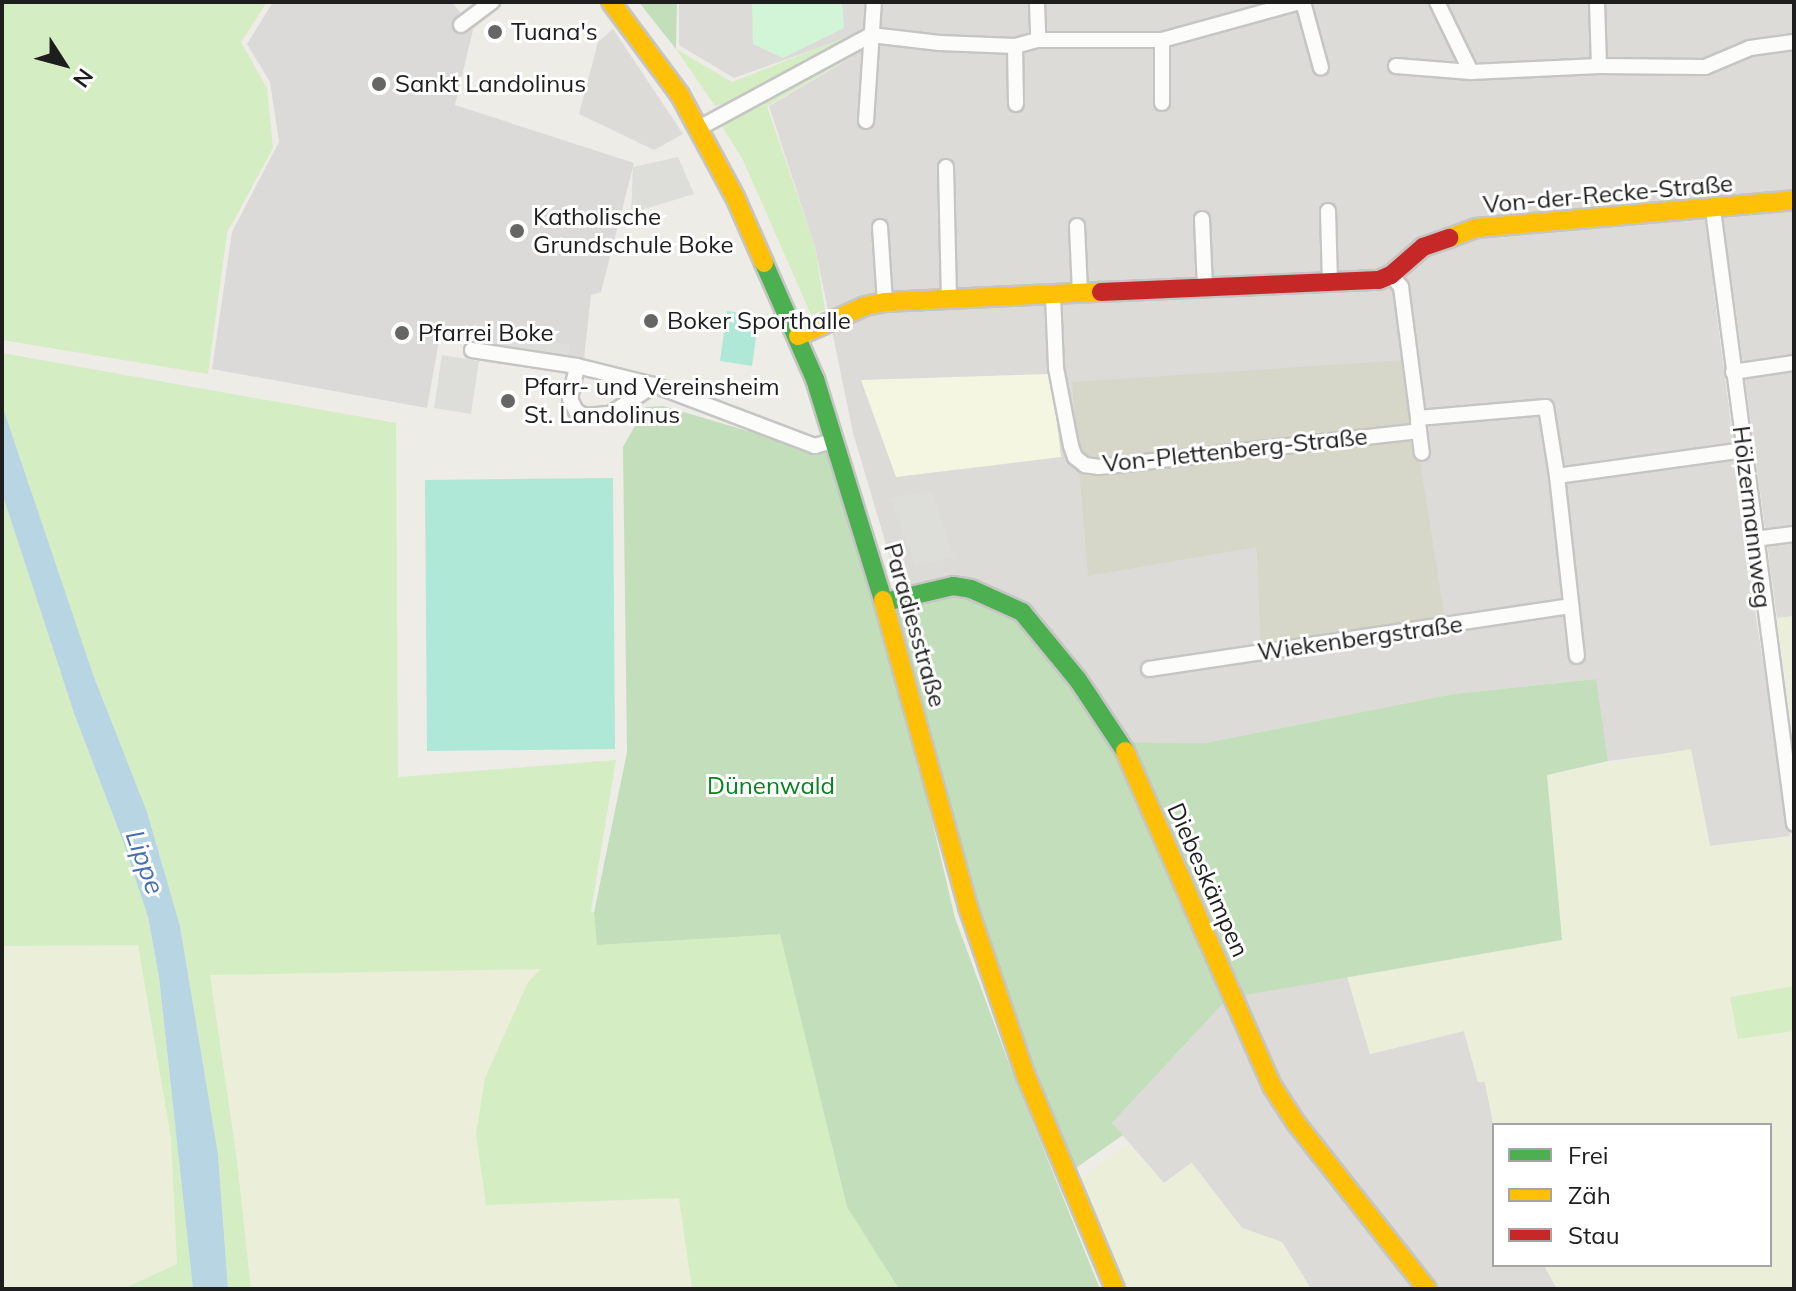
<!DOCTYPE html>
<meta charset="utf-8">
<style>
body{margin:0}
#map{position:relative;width:1796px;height:1291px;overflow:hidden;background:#edece7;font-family:Mulish,sans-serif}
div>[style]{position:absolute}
.residential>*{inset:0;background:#dcdbd8}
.education>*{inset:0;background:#f5f6e2}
.religious>*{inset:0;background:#dbdad8}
.construction>*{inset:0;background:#d6d7c8}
.farmland>*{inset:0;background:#ebeed9}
.grass>*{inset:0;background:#d5edc3}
.forest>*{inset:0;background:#c3deba}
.park>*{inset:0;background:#d3f5d7}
.pitch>*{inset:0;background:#afe8d6}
.parking>*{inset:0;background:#ddddda}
.water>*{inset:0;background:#b8d5e3}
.roads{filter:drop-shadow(2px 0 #c5c5c3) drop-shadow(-2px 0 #c5c5c3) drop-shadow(0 2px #c5c5c3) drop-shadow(0 -2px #c5c5c3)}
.street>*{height:14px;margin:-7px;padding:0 7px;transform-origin:7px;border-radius:7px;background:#fcfcfb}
.fast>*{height:18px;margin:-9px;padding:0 9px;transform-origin:9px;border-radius:9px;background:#4caf50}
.slow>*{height:18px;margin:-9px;padding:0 9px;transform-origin:9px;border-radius:9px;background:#ffc107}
.jam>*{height:18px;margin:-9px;padding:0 9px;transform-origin:9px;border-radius:9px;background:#c62828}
.dots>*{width:22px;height:22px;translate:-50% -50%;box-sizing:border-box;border:4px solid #fff;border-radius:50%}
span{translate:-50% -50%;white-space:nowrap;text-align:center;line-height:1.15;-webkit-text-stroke:6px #fff;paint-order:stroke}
.poi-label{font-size:24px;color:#1e1e1e}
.left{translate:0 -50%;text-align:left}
.street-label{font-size:24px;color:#1e1e1e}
.park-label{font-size:24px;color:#04851d}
.water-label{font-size:26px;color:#436fb5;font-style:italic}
.frame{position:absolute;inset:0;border:4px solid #1e1e1e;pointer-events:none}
.legend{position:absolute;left:1492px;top:1123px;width:280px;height:144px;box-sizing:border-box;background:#fff;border:2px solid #a5a5a5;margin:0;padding:10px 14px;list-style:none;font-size:24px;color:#1e1e1e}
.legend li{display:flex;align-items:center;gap:16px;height:40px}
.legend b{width:40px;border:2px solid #a5a5a5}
.north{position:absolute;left:24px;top:24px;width:80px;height:80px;-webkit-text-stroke:6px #fff;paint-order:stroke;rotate:126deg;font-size:22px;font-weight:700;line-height:32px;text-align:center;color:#1e1e1e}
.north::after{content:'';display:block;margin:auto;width:28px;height:36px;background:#1e1e1e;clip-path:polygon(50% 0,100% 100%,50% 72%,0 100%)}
</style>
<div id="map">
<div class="residential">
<div style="clip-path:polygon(evenodd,679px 2px,1794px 2px,1794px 616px,1777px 618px,1732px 282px,1713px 285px,1756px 617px,1790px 836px,1710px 846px,1691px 750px,1608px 761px,1595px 679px,1453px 694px,1205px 743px,1127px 742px,977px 583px,899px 588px,853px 433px,815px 247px,769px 106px,852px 57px,851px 36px,734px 78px,679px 45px,679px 2px,1256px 547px,1447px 632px,1261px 659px,1256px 547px)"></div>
<div style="clip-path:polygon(613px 29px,683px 134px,654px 150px,579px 114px,598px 42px)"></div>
<div style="clip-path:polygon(1347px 976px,1370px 1054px,1464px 1031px,1478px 1082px,1485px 1082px,1494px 1128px,1494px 1265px,1544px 1265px,1557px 1289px,1311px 1289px,1282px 1242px,1242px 1228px,1192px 1163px,1164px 1183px,1112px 1123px,1228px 998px)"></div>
</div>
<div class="education">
<div style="clip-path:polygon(1051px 374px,1061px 457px,896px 477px,861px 380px)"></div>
</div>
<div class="religious">
<div style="clip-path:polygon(273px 2px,452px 2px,473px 30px,455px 105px,634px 163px,601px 292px,591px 295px,584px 358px,440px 335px,427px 408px,212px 369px,232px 232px,279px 142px,270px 82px,247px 44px)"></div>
</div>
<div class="construction">
<div style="clip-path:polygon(1404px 360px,1447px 632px,1261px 659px,1256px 547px,1088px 576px,1072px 382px)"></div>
</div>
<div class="farmland">
<div style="clip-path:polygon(1794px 616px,1794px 736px,1777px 618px)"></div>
<div style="clip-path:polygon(1691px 749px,1710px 846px,1790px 837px,1794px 863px,1794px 986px,1730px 997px,1738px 1039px,1794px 1031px,1794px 1289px,1557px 1289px,1544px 1265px,1770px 1265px,1770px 1125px,1494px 1128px,1485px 1082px,1478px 1082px,1464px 1031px,1370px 1054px,1347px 976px,1561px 940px,1547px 774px)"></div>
<div style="clip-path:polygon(138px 945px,171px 1138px,177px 1265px,123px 1289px,2px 1289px,2px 947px)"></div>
<div style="clip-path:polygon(542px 968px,680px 1198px,692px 1289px,251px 1289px,237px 1161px,209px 975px)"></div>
<div style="clip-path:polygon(1128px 1144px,1164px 1183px,1191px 1163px,1242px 1228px,1282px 1242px,1311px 1289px,1126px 1289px,1078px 1181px)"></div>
</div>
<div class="grass">
<div style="clip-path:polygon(2px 2px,267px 2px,241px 42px,267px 88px,273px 148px,227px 233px,208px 374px,2px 340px)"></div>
<div style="clip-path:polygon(851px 35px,851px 57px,767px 106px,815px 247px,825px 310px,811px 315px,743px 160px,721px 125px,750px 107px,766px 105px,741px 99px,715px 106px,676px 49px,732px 82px)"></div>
<div style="clip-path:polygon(2px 353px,396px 423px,398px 777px,616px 760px,591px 911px,594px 913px,597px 945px,780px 933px,847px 1207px,899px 1289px,692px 1289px,679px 1198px,486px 1205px,476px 1134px,485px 1078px,528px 982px,541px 969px,210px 975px,237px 1161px,251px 1289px,228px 1289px,218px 1154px,180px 926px,147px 812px,94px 677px,2px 405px)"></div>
<div style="clip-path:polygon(2px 493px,75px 716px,124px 844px,148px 917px,159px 977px,193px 1289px,123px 1289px,177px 1264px,171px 1138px,138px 945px,2px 946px)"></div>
<div style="clip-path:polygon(1794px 986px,1794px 1031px,1738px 1039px,1730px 997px)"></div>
</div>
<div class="forest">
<div style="clip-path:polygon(639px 2px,677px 2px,676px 49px,649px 15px)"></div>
<div style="clip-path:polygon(663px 406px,819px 452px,831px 449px,923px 782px,955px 918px,1011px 1069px,1100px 1289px,899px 1289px,847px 1207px,780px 934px,597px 945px,594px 913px,627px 752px,623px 447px,646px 407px)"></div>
<div style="clip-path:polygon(973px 594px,1018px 617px,1127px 742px,1205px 743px,1453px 694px,1596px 679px,1608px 761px,1547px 775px,1562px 940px,1228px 998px,1112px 1123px,1123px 1135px,1073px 1170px,1033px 1079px,974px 905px,895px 605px)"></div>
</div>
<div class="park">
<div style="clip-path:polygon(752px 2px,842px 2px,844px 28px,783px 58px,753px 44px)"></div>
</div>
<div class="pitch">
<div style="clip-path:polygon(727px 311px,759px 316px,752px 366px,720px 361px)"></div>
<div style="clip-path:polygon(613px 478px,615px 749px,427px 751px,425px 480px)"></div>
</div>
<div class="parking">
<div style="clip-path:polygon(678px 157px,694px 194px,631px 213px,633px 167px)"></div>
<div style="clip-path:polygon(496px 333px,570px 345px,568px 356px,494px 344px)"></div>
<div style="clip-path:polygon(442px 355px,479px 361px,471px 414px,434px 408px)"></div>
<div style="clip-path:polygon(932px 491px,954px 557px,915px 566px,890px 498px)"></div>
</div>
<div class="water">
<div style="clip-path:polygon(2px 405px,94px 677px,147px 812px,180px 926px,218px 1154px,228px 1289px,193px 1289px,159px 977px,148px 917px,124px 844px,75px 716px,2px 493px)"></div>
</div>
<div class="roads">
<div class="street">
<div style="left:1037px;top:2px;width:38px;rotate:88deg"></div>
<div style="left:1303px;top:2px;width:68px;rotate:74.7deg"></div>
<div style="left:1437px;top:2px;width:78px;rotate:64.1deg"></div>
<div style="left:1471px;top:72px;width:128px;rotate:-2.7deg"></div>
<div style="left:1599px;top:66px;width:106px;rotate:0.5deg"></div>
<div style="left:1705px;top:67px;width:49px;rotate:-22.9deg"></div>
<div style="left:1750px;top:48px;width:44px;rotate:-7.8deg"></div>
<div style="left:1597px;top:2px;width:64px;rotate:88.2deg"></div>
<div style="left:461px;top:25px;width:39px;rotate:-37deg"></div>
<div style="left:1162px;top:40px;width:63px;rotate:90deg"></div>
<div style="left:1015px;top:46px;width:58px;rotate:89deg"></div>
<div style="left:1396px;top:66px;width:75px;rotate:4.6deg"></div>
<div style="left:866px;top:121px;width:119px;rotate:-86.2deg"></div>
<div style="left:699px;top:128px;width:196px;rotate:-28.4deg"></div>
<div style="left:871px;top:35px;width:69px;rotate:6.6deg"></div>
<div style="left:940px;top:43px;width:75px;rotate:2.3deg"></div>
<div style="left:1015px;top:46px;width:24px;rotate:-15deg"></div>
<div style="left:1038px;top:40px;width:124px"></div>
<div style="left:1162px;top:40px;width:143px;rotate:-15.4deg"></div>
<div style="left:946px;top:167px;width:132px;rotate:88.7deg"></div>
<div style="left:1713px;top:210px;width:619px;rotate:82.48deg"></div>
<div style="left:1328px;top:211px;width:71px;rotate:88.4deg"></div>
<div style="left:1202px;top:219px;width:69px;rotate:87.5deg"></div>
<div style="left:1077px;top:226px;width:67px;rotate:87.4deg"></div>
<div style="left:880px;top:227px;width:75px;rotate:86.2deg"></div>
<div style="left:1391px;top:275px;width:16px;rotate:50deg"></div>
<div style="left:1401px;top:287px;width:132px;rotate:82.6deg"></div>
<div style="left:1418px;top:418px;width:128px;rotate:-4.9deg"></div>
<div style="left:1546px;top:407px;width:70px;rotate:80.9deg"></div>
<div style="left:1557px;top:476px;width:189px;rotate:-7.9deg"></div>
<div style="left:1053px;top:295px;width:73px;rotate:87.6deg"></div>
<div style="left:1056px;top:368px;width:79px;rotate:79.1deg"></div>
<div style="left:1071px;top:446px;width:12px;rotate:70deg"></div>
<div style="left:1075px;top:457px;width:13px;rotate:39deg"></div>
<div style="left:1085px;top:465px;width:14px;rotate:8deg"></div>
<div style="left:1099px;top:467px;width:322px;rotate:-6.4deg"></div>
<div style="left:472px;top:350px;width:106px;rotate:8.7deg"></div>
<div style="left:577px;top:366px;width:79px;rotate:13.9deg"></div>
<div style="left:654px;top:385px;width:172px;rotate:20.8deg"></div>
<div style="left:815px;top:446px;width:21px;rotate:-17deg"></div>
<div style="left:577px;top:366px;width:34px;rotate:102deg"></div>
<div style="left:570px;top:399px;width:13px;rotate:63deg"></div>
<div style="left:576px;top:411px;width:10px;rotate:29deg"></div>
<div style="left:585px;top:416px;width:25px;rotate:-5deg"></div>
<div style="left:610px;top:414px;width:53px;rotate:-33.4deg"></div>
<div style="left:1733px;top:372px;width:62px;rotate:-8.4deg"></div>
<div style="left:1418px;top:422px;width:31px;rotate:83deg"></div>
<div style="left:1557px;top:476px;width:181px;rotate:83.7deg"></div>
<div style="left:1754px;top:539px;width:40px;rotate:-7.1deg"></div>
<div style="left:1149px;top:669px;width:427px;rotate:-8.5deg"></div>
</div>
<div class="fast">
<div style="left:764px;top:263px;width:127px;rotate:66.3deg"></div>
<div style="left:815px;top:379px;width:231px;rotate:72.9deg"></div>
<div style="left:885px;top:602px;width:70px;rotate:-13.2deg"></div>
<div style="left:953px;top:586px;width:18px;rotate:9deg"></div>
<div style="left:971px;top:589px;width:56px;rotate:24.3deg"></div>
<div style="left:1022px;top:612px;width:88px;rotate:50.5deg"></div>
<div style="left:1078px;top:680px;width:85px;rotate:56.5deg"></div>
</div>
<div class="slow">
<div style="left:611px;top:2px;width:116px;rotate:53.4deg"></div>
<div style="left:680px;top:95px;width:116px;rotate:61.7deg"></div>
<div style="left:735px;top:197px;width:72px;rotate:66.3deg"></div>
<div style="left:1449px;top:238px;width:29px;rotate:-20deg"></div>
<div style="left:1476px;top:228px;width:319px;rotate:-5deg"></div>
<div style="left:798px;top:336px;width:73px;rotate:-24.1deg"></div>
<div style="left:865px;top:306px;width:20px;rotate:-11deg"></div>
<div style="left:885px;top:302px;width:216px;rotate:-2.7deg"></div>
<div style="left:883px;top:600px;width:319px;rotate:74.5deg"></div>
<div style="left:968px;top:907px;width:179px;rotate:71.1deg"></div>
<div style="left:1026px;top:1076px;width:231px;rotate:67.3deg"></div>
<div style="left:1125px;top:751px;width:366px;rotate:66.3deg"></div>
<div style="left:1272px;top:1086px;width:44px;rotate:57deg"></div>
<div style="left:1296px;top:1123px;width:211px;rotate:51.7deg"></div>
</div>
<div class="jam">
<div style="left:1101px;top:292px;width:278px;rotate:-2.5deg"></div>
<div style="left:1379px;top:280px;width:13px;rotate:-23deg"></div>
<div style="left:1391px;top:275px;width:43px;rotate:-41.2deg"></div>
<div style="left:1423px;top:247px;width:28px;rotate:-19deg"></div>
</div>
</div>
<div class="dots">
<div style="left:495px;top:32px;background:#666664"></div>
<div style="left:379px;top:84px;background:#666664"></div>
<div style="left:517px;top:231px;background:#666664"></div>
<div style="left:651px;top:321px;background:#666664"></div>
<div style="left:402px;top:333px;background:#666664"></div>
<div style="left:508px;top:401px;background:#666664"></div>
</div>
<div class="poi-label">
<span class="left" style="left:511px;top:32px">Tuana's</span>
<span class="left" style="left:395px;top:84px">Sankt Landolinus</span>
<span class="left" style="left:533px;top:231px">Katholische<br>Grundschule Boke</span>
<span class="left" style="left:667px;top:321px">Boker Sporthalle</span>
<span class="left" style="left:418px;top:333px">Pfarrei Boke</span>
<span class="left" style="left:524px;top:401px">Pfarr- und Vereinsheim<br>St. Landolinus</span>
</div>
<div class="street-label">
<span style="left:1608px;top:194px;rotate:-5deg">Von-der-Recke-Straße</span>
<span style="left:1235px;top:450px;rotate:-6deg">Von-Plettenberg-Straße</span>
<span style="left:1752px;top:517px;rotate:83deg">Hölzermannweg</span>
<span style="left:915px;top:625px;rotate:74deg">Paradiesstraße</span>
<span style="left:1360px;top:638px;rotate:-8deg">Wiekenbergstraße</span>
<span style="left:1208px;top:880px;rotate:66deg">Diebeskämpen</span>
</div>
<div class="park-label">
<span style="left:771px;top:786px">Dünenwald</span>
</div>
<div class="water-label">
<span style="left:145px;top:862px;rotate:70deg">Lippe</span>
</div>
<div class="frame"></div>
<ul class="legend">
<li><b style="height:10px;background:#4caf50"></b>Frei</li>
<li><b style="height:10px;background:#ffc107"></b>Zäh</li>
<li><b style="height:10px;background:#c62828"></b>Stau</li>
</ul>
<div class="north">N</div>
</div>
